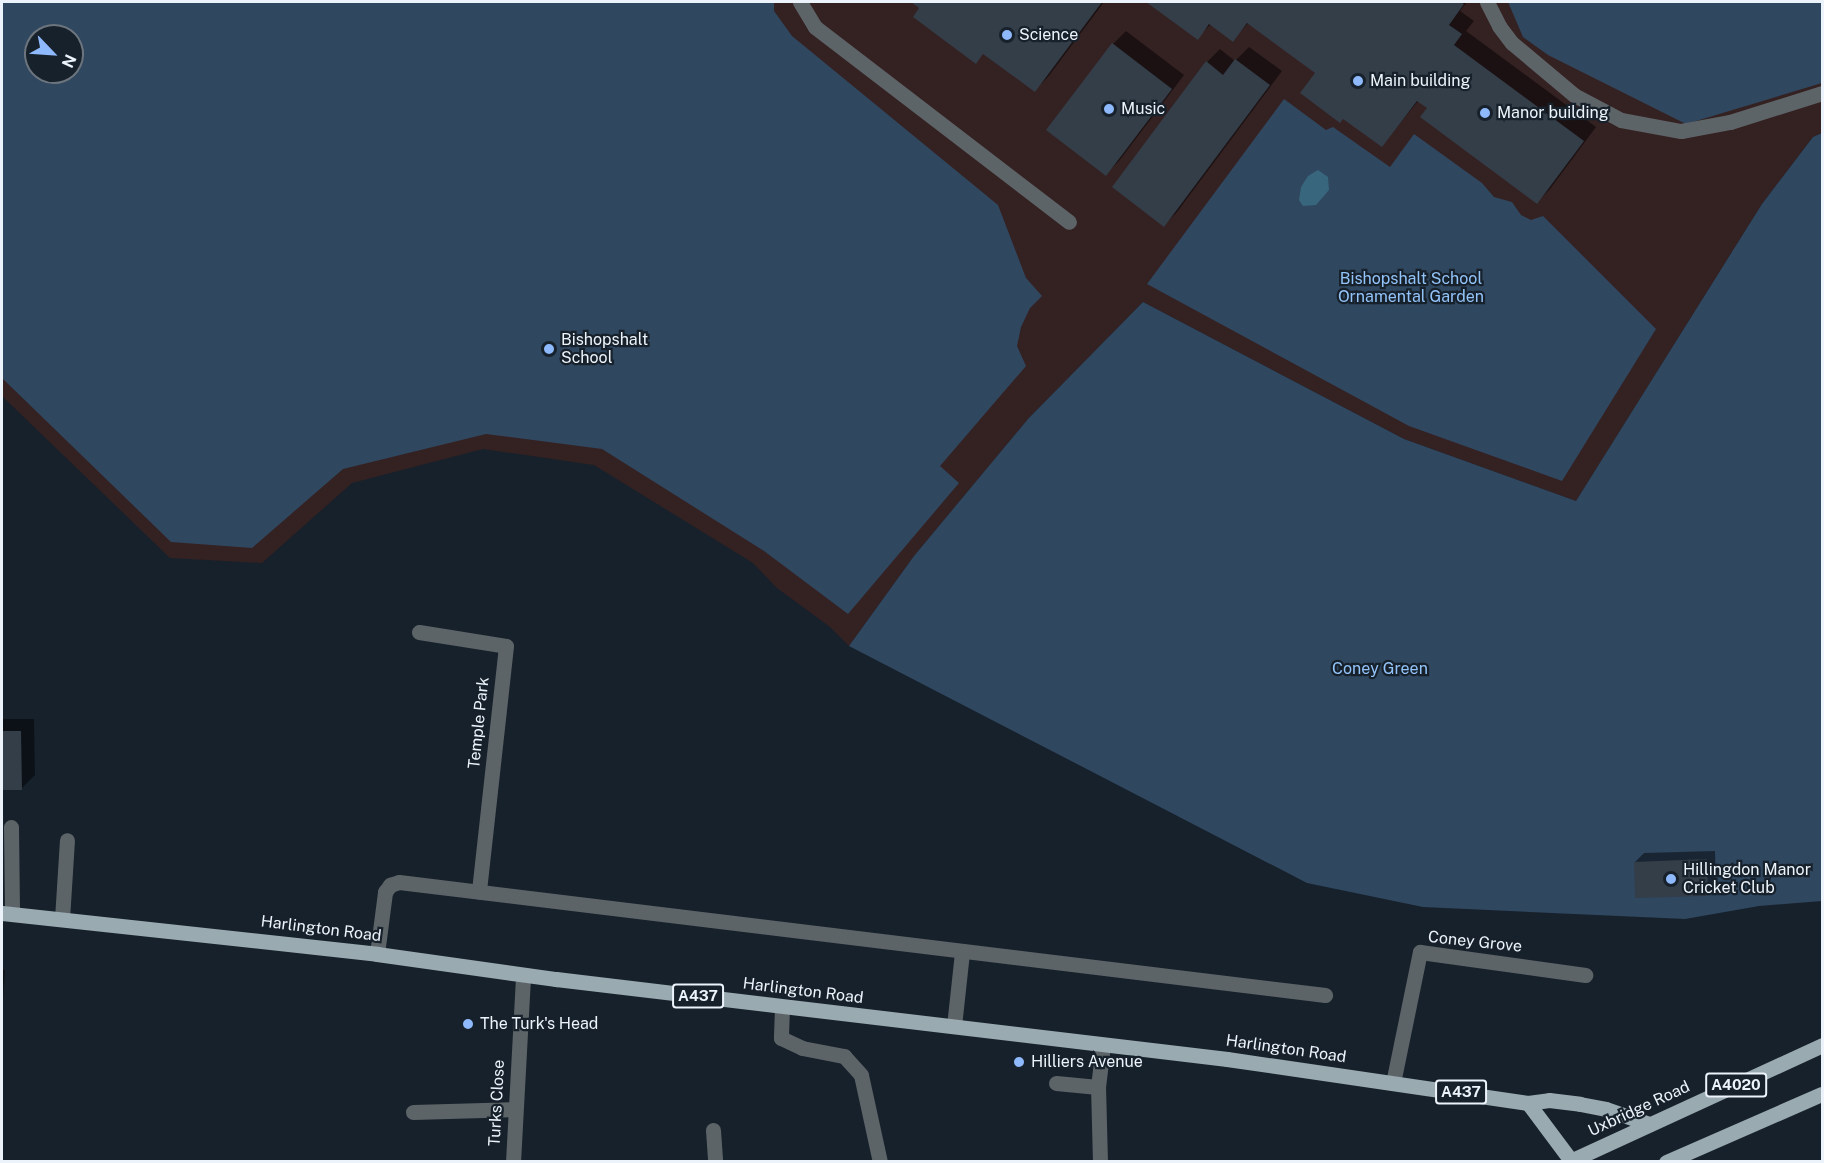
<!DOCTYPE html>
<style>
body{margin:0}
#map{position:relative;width:1824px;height:1163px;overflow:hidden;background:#17212b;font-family:"Public Sans",sans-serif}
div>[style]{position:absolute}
.education>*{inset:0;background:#342122}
.green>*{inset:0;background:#304760}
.water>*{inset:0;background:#38667d}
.shadow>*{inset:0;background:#0007}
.building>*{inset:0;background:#333e49}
.service>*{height:15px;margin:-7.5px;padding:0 7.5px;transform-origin:7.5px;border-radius:7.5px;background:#5d6468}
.pedestrian>*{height:15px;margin:-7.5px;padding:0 7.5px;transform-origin:7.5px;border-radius:7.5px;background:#5d6468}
.minor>*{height:15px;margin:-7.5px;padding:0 7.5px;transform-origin:7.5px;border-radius:7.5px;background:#5d6468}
.primary>*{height:15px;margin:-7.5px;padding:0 7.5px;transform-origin:7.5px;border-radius:7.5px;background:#9aaab1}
.dots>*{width:16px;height:16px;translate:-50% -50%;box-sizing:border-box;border:3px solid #17212b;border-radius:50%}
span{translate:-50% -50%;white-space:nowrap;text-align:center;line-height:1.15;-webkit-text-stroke:4.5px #17212b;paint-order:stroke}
.shield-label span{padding:2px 4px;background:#17212b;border:2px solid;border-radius:4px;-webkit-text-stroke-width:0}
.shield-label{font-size:15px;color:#ecf3fa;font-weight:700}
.poi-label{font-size:16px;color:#ecf3fa}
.left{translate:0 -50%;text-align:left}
.park-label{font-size:16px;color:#92c3f9}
.street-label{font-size:16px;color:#ecf3fa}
.frame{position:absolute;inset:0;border:3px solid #ecf3fa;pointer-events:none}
.north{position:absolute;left:24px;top:24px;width:60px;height:60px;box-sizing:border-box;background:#17212b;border:2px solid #6c757e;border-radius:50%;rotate:115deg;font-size:16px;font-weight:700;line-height:24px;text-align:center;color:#ecf3fa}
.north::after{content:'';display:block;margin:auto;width:21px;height:27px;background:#8eb9fc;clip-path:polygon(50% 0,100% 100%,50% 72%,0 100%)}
</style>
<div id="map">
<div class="education">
<div style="clip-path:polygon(evenodd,2px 2px,1822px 2px,1822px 133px,1813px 137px,1762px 204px,1576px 501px,1404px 439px,1143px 302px,1028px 419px,914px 556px,849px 646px,830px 627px,777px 588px,753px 563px,594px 465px,483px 449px,352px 483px,262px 563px,170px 558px,2px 396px,2px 2px,36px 36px,72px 36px,72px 72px,36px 72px,36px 36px)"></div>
</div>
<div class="green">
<div style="clip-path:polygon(evenodd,2px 2px,774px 2px,774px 11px,792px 36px,998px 205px,1026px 278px,1042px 296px,1030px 308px,1021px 327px,1017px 346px,1026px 366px,940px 466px,959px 483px,848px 614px,764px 551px,602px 449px,486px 434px,343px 469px,252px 548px,171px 542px,2px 378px,2px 2px,36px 36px,72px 36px,72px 72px,36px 72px,36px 36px)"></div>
<div style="clip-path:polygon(1508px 2px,1822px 2px,1822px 83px,1686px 124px,1548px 55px,1523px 37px)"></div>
<div style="clip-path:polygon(1284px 99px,1326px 130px,1333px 127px,1390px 167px,1414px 134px,1482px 183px,1494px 197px,1512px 202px,1521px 215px,1531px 220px,1543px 216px,1656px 329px,1562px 481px,1409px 426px,1147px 284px)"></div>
<div style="clip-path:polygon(1822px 133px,1822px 901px,1759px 906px,1685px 919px,1423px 907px,1307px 883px,849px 646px,914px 556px,1028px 419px,1143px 302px,1404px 439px,1576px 501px,1762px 204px,1813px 137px)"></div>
</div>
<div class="water">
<div style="clip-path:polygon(1318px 170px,1328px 177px,1329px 190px,1316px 205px,1303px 206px,1299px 200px,1301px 187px,1308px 176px)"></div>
</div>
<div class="shadow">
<div style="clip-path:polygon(913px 2px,1104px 2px,1048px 77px,1035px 90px,984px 53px,976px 62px)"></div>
<div style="clip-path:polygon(1148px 2px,1467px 2px,1460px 11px,1474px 21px,1466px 31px,1596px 127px,1550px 189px,1537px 202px,1419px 100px,1382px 145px,1317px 73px,1249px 22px,1233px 40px,1211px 24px,1197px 38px)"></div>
<div style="clip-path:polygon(1126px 31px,1184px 75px,1119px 161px,1106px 174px,1113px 44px)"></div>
<div style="clip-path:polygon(1249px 47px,1282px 71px,1177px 212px,1164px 225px,1207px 62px,1220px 49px,1235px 61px)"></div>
<div style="clip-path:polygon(2px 719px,34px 719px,35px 775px,22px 788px,2px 789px)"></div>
<div style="clip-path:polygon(1715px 851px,1716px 886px,1708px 894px,1635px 862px,1644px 853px)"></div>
<div style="clip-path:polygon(2px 970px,5px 970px,2px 1013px)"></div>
</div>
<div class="building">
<div style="clip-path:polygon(911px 2px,1102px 2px,1035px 92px,983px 54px,976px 64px,913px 17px,919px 8px)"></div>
<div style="clip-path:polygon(1146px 2px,1460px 2px,1464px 4px,1449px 25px,1462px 34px,1454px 45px,1584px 141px,1537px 204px,1420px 117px,1427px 108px,1417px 101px,1382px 147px,1343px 119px,1340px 123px,1300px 93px,1315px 73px,1247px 23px,1233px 42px,1209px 24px,1198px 40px)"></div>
<div style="clip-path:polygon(1112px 43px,1172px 89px,1106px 176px,1046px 130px)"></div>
<div style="clip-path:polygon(1235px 59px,1270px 85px,1164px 227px,1112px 187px,1206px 61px,1223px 75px)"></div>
<div style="clip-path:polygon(2px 731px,21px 731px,22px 790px,2px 790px)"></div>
<div style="clip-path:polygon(1707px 859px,1708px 896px,1635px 898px,1634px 862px)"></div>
</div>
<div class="service">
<div style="left:800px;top:2px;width:29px;rotate:59deg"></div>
<div style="left:815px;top:27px;width:320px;rotate:37.5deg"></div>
<div style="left:1487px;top:2px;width:27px;rotate:63deg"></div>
<div style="left:1499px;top:26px;width:21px;rotate:53deg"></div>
<div style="left:1512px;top:43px;width:81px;rotate:40deg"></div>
<div style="left:1574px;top:95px;width:53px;rotate:28deg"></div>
<div style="left:1621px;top:120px;width:61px;rotate:10.4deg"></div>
<div style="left:11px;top:827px;width:86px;rotate:89.3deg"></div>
<div style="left:62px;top:919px;width:79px;rotate:-86.4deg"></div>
<div style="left:1056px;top:1083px;width:42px;rotate:5.4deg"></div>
<div style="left:413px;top:1112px;width:101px;rotate:-1.7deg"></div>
<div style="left:1100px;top:1162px;width:75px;rotate:-91.5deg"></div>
<div style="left:1098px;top:1087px;width:42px;rotate:-83.2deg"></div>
</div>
<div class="pedestrian">
<div style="left:1681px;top:131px;width:50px;rotate:-10.4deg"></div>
<div style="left:1730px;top:122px;width:96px;rotate:-17.5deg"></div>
</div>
<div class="minor">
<div style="left:419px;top:632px;width:88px;rotate:9.1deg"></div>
<div style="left:506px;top:646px;width:247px;rotate:96.3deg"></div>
<div style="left:377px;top:954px;width:63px;rotate:-82.6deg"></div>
<div style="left:385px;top:892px;width:9px;rotate:-54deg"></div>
<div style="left:390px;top:885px;width:9px;rotate:-18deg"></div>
<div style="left:399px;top:882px;width:933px;rotate:6.96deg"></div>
<div style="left:782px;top:1007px;width:31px;rotate:92deg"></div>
<div style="left:781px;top:1038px;width:23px;rotate:25deg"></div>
<div style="left:802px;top:1048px;width:43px;rotate:10.8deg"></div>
<div style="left:844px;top:1056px;width:25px;rotate:48deg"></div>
<div style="left:861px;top:1075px;width:89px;rotate:77.7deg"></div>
<div style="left:954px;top:1026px;width:74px;rotate:-83.8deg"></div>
<div style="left:1393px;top:1083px;width:134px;rotate:-78.4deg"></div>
<div style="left:1420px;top:952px;width:167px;rotate:7.9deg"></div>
<div style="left:713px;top:1130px;width:32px;rotate:86deg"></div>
<div style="left:513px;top:1162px;width:187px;rotate:-86.9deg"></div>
</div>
<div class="primary">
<div style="left:2px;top:913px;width:377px;rotate:6.2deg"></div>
<div style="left:377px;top:954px;width:181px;rotate:8deg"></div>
<div style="left:556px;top:979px;width:676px;rotate:6.8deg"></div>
<div style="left:1227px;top:1059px;width:304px;rotate:8.3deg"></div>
<div style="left:1528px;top:1103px;width:21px;rotate:-8deg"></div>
<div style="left:1549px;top:1100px;width:31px;rotate:7deg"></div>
<div style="left:1580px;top:1104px;width:26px;rotate:11deg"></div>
<div style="left:1606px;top:1109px;width:46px;rotate:19.2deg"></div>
<div style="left:1528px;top:1103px;width:74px;rotate:53.3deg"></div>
<div style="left:1568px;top:1162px;width:280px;rotate:-24.7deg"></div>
<div style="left:1666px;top:1162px;width:170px;rotate:-23.6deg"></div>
</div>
<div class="dots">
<div style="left:1007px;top:35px;background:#8eb9fc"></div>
<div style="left:1358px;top:81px;background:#8eb9fc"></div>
<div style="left:1109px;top:109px;background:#8eb9fc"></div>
<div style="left:1485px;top:113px;background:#8eb9fc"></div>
<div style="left:549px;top:349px;background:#8eb9fc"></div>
<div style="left:1671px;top:879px;background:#8eb9fc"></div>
<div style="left:468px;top:1024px;background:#8eb9fc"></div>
<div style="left:1019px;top:1062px;background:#8eb9fc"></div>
</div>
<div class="shield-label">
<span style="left:698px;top:996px">A437</span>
<span style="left:1736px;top:1085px">A4020</span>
<span style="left:1461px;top:1092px">A437</span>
</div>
<div class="poi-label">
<span class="left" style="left:1019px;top:35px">Science</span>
<span class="left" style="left:1370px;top:81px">Main building</span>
<span class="left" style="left:1121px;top:109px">Music</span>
<span class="left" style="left:1497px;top:113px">Manor building</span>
<span class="left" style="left:561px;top:349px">Bishopshalt<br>School</span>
<span class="left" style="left:1683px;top:879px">Hillingdon Manor<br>Cricket Club</span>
<span class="left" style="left:480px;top:1024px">The Turk's Head</span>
<span class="left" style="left:1031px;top:1062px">Hilliers Avenue</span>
</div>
<div class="park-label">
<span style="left:1411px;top:288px">Bishopshalt School<br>Ornamental Garden</span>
<span style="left:1380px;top:669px">Coney Green</span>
</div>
<div class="street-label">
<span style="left:479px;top:723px;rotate:-84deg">Temple Park</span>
<span style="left:321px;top:929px;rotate:7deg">Harlington Road</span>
<span style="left:1475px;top:942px;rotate:6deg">Coney Grove</span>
<span style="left:803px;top:991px;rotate:7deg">Harlington Road</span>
<span style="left:1286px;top:1049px;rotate:8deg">Harlington Road</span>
<span style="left:497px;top:1103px;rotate:-87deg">Turks Close</span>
<span style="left:1639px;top:1109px;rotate:-25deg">Uxbridge Road</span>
</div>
<div class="frame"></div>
<div class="north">N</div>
</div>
